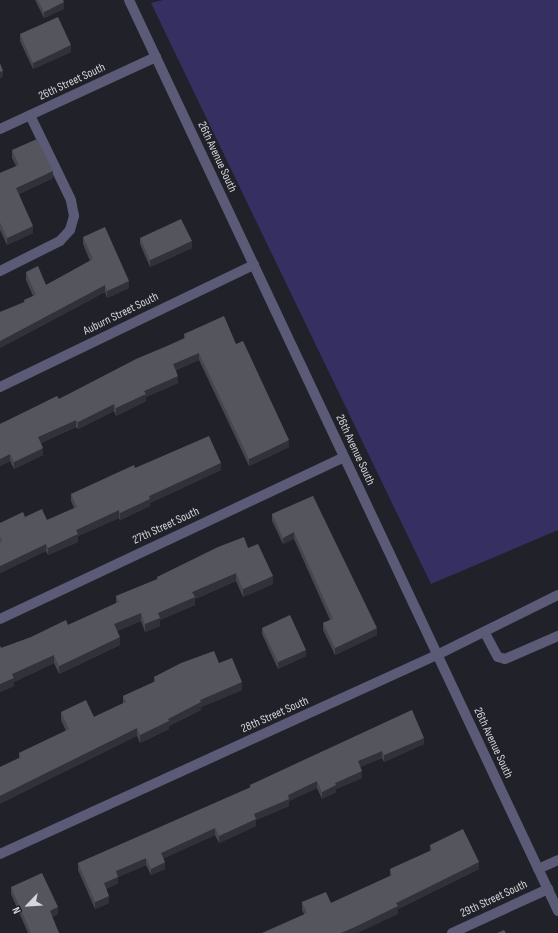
<!DOCTYPE html>
<style>
body{margin:0}
#map{position:relative;width:558px;height:933px;overflow:hidden;background:#212129;font-family:"Sofia Sans Condensed",sans-serif}
div>[style]{position:absolute}
.green>*{inset:0;background:#352f62}
.minor>*{height:10px;margin:-5px;padding:0 5px;transform-origin:5px;border-radius:5px;background:#5b5a77}
.wall>*{inset:0;background:#46464e}
.shaded-wall>*{inset:0;background:#313139}
.building>*{inset:0;background:#55555d}
span{translate:-50% -50%;white-space:nowrap;text-align:center;line-height:1.15;-webkit-text-stroke:3px #212129;paint-order:stroke}
.street-label{font-size:12px;color:#d5d5da}
.north{position:absolute;left:8px;top:885px;width:40px;height:40px;-webkit-text-stroke:3px #212129;paint-order:stroke;rotate:245deg;font-size:11px;font-weight:700;line-height:16px;text-align:center;color:#d5d5da}
.north::after{content:'';display:block;margin:auto;width:14px;height:18px;background:#d5d5da;clip-path:polygon(50% 0,100% 100%,50% 72%,0 100%)}
</style>
<div id="map">
<div class="green">
<div style="clip-path:polygon(163px 0,558px 0,558px 530px,431px 584px,151px 3px)"></div>
</div>
<div class="minor">
<div style="left:129px;top:0;width:1007px;rotate:64.78deg"></div>
<div style="left:0;top:129px;width:172px;rotate:-24.8deg"></div>
<div style="left:0;top:271px;width:67px;rotate:-26.6deg"></div>
<div style="left:60px;top:241px;width:15px;rotate:-48deg"></div>
<div style="left:70px;top:230px;width:15px;rotate:-74deg"></div>
<div style="left:74px;top:216px;width:16px;rotate:-101deg"></div>
<div style="left:71px;top:200px;width:94px;rotate:-115.8deg"></div>
<div style="left:0;top:387px;width:282px;rotate:-25.7deg"></div>
<div style="left:0;top:619px;width:380px;rotate:-25.2deg"></div>
<div style="left:485px;top:633px;width:27px;rotate:62deg"></div>
<div style="left:498px;top:657px;width:7px;rotate:16deg"></div>
<div style="left:505px;top:659px;width:58px;rotate:-23.5deg"></div>
<div style="left:0;top:854px;width:480px;rotate:-24.5deg"></div>
<div style="left:437px;top:655px;width:135px;rotate:-26.4deg"></div>
<div style="left:538px;top:869px;width:22px;rotate:-24deg"></div>
<div style="left:452px;top:933px;width:106px;rotate:-24.6deg"></div>
</div>
<div class="wall">
<div style="clip-path:polygon(35px 0,63px 0,64px 9px,44px 18px)"></div>
<div style="clip-path:polygon(20px 34px,71px 52px,33px 69px,20px 41px)"></div>
<div style="clip-path:polygon(12px 150px,53px 178px,19px 194px,33px 233px,7px 245px,0 230px,0 173px,16px 166px,12px 158px)"></div>
<div style="clip-path:polygon(83px 237px,129px 288px,107px 298px,105px 292px,0 348px,0 312px,24px 302px,24px 300px,33px 296px,26px 280px,26px 272px,46px 285px,90px 261px,83px 244px)"></div>
<div style="clip-path:polygon(140px 238px,192px 248px,150px 267px,140px 244px)"></div>
<div style="clip-path:polygon(184px 334px,236px 344px,289px 447px,249px 466px,199px 360px,176px 370px,178px 383px,146px 397px,146px 401px,116px 416px,114px 411px,78px 429px,76px 427px,41px 443px,43px 455px,14px 469px,10px 461px,0 466px,0 424px,59px 399px,184px 338px)"></div>
<div style="clip-path:polygon(135px 468px,221px 470px,150px 503px,150px 506px,120px 520px,119px 518px,78px 536px,78px 542px,48px 555px,46px 551px,0 573px,0 523px,25px 517px,47px 520px,74px 508px,71px 501px,71px 494px)"></div>
<div style="clip-path:polygon(313px 496px,377px 635px,335px 655px,323px 630px,323px 623px,330px 620px,294px 539px,283px 544px,272px 521px,272px 514px)"></div>
<div style="clip-path:polygon(248px 548px,273px 584px,243px 597px,236px 581px,195px 599px,195px 605px,160px 620px,160px 626px,145px 632px,141px 621px,117px 631px,120px 645px,59px 674px,54px 663px,14px 682px,14px 686px,0 692px,0 646px,1px 648px,68px 625px,116px 603px,116px 596px,157px 579px,157px 577px)"></div>
<div style="clip-path:polygon(262px 628px,306px 656px,278px 669px,262px 634px)"></div>
<div style="clip-path:polygon(219px 663px,242px 690px,201px 707px,201px 710px,169px 726px,169px 729px,140px 743px,137px 736px,19px 758px,19px 753px,66px 731px,61px 720px,61px 712px,94px 717px,123px 703px,123px 696px,154px 682px,154px 677px)"></div>
<div style="clip-path:polygon(412px 710px,424px 744px,384px 762px,382px 758px,360px 767px,362px 778px,336px 789px,336px 792px,322px 799px,317px 788px,289px 801px,289px 806px,256px 820px,256px 826px,219px 843px,215px 835px,163px 858px,165px 869px,151px 875px,146px 865px,118px 877px,118px 883px,106px 889px,109px 903px,95px 909px,78px 870px,78px 863px,250px 788px,250px 785px)"></div>
<div style="clip-path:polygon(430px 845px,479px 869px,398px 909px,398px 914px,304px 914px,302px 910px,302px 902px,331px 903px,390px 876px,390px 869px,430px 851px)"></div>
<div style="clip-path:polygon(11px 887px,58px 914px,52px 917px,59px 933px,28px 933px,11px 894px)"></div>
</div>
<div class="shaded-wall">
<div style="clip-path:polygon(64px 2px,64px 9px,44px 18px,44px 12px)"></div>
<div style="clip-path:polygon(71px 45px,71px 52px,33px 69px,33px 63px)"></div>
<div style="clip-path:polygon(3px 71px,3px 77px,0 79px,0 72px)"></div>
<div style="clip-path:polygon(53px 171px,53px 178px,16px 195px,16px 188px)"></div>
<div style="clip-path:polygon(33px 226px,33px 233px,7px 245px,7px 238px)"></div>
<div style="clip-path:polygon(192px 241px,192px 248px,150px 267px,150px 260px)"></div>
<div style="clip-path:polygon(129px 281px,129px 288px,107px 298px,107px 291px)"></div>
<div style="clip-path:polygon(105px 285px,105px 292px,0 348px,0 341px)"></div>
<div style="clip-path:polygon(199px 353px,199px 360px,173px 371px,173px 364px)"></div>
<div style="clip-path:polygon(178px 376px,178px 383px,146px 397px,146px 401px,116px 416px,116px 408px,144px 391px)"></div>
<div style="clip-path:polygon(114px 404px,114px 411px,78px 429px,78px 422px)"></div>
<div style="clip-path:polygon(76px 420px,76px 427px,38px 444px,38px 437px)"></div>
<div style="clip-path:polygon(289px 440px,289px 447px,249px 466px,249px 459px)"></div>
<div style="clip-path:polygon(43px 448px,43px 455px,14px 469px,14px 462px)"></div>
<div style="clip-path:polygon(10px 454px,10px 461px,0 466px,0 459px)"></div>
<div style="clip-path:polygon(221px 463px,221px 470px,150px 503px,150px 506px,120px 520px,120px 513px,149px 496px)"></div>
<div style="clip-path:polygon(119px 510px,119px 518px,78px 536px,78px 542px,48px 555px,48px 548px,76px 530px)"></div>
<div style="clip-path:polygon(294px 532px,294px 539px,283px 544px,283px 538px)"></div>
<div style="clip-path:polygon(46px 544px,46px 551px,0 573px,0 566px)"></div>
<div style="clip-path:polygon(236px 573px,236px 581px,195px 599px,195px 605px,160px 620px,160px 626px,145px 632px,145px 624px,158px 613px,192px 592px)"></div>
<div style="clip-path:polygon(273px 576px,273px 584px,243px 597px,243px 589px)"></div>
<div style="clip-path:polygon(141px 613px,141px 621px,114px 632px,114px 624px)"></div>
<div style="clip-path:polygon(377px 628px,377px 635px,335px 655px,335px 648px)"></div>
<div style="clip-path:polygon(120px 637px,120px 645px,59px 674px,59px 666px)"></div>
<div style="clip-path:polygon(306px 650px,306px 656px,278px 669px,278px 662px)"></div>
<div style="clip-path:polygon(54px 655px,54px 663px,14px 682px,14px 686px,0 692px,0 684px,12px 674px)"></div>
<div style="clip-path:polygon(242px 682px,242px 690px,201px 707px,201px 710px,169px 726px,169px 729px,140px 743px,140px 735px,200px 700px)"></div>
<div style="clip-path:polygon(137px 728px,137px 736px,0 804px,0 796px)"></div>
<div style="clip-path:polygon(424px 738px,424px 744px,384px 762px,384px 755px)"></div>
<div style="clip-path:polygon(382px 751px,382px 758px,358px 768px,358px 761px)"></div>
<div style="clip-path:polygon(362px 771px,362px 778px,336px 789px,336px 792px,322px 799px,322px 792px,335px 783px)"></div>
<div style="clip-path:polygon(317px 781px,317px 788px,289px 801px,289px 806px,256px 820px,256px 826px,219px 843px,219px 836px,254px 814px,288px 795px)"></div>
<div style="clip-path:polygon(215px 828px,215px 835px,161px 860px,161px 853px)"></div>
<div style="clip-path:polygon(146px 858px,146px 865px,118px 877px,118px 883px,104px 890px,104px 883px,116px 871px)"></div>
<div style="clip-path:polygon(165px 862px,165px 869px,151px 875px,151px 869px)"></div>
<div style="clip-path:polygon(479px 862px,479px 869px,398px 909px,398px 914px,358px 933px,341px 933px,396px 903px)"></div>
<div style="clip-path:polygon(109px 896px,109px 903px,95px 909px,95px 902px)"></div>
<div style="clip-path:polygon(58px 907px,58px 914px,50px 918px,50px 911px)"></div>
</div>
<div class="building">
<div style="clip-path:polygon(38px 0,63px 0,64px 2px,44px 12px)"></div>
<div style="clip-path:polygon(58px 17px,71px 45px,33px 63px,20px 34px)"></div>
<div style="clip-path:polygon(0 63px,3px 71px,0 72px)"></div>
<div style="clip-path:polygon(37px 139px,53px 171px,16px 188px,33px 226px,7px 238px,0 222px,0 173px,19px 165px,12px 150px)"></div>
<div style="clip-path:polygon(181px 219px,192px 241px,150px 260px,140px 238px)"></div>
<div style="clip-path:polygon(105px 227px,129px 281px,107px 291px,105px 285px,0 341px,0 312px,25px 302px,24px 300px,36px 295px,26px 272px,38px 266px,46px 285px,93px 259px,83px 237px)"></div>
<div style="clip-path:polygon(224px 316px,236px 344px,243px 341px,289px 440px,249px 459px,199px 353px,173px 364px,178px 376px,144px 391px,146px 394px,116px 408px,114px 404px,78px 422px,76px 420px,38px 437px,43px 448px,14px 462px,10px 454px,0 459px,0 424px,57px 396px,59px 399px,136px 359px,186px 338px,184px 334px)"></div>
<div style="clip-path:polygon(209px 436px,221px 463px,149px 496px,150px 499px,120px 513px,119px 510px,76px 530px,78px 534px,48px 548px,46px 544px,0 566px,0 542px,2px 541px,0 536px,0 523px,23px 512px,25px 517px,42px 509px,47px 520px,77px 507px,71px 494px,134px 465px,135px 468px)"></div>
<div style="clip-path:polygon(313px 496px,377px 628px,335px 648px,323px 623px,333px 619px,294px 532px,283px 538px,272px 514px)"></div>
<div style="clip-path:polygon(244px 537px,248px 548px,258px 544px,273px 576px,243px 589px,236px 573px,192px 592px,195px 597px,158px 613px,160px 618px,145px 624px,141px 613px,114px 624px,120px 637px,59px 666px,54px 655px,12px 674px,14px 678px,0 684px,0 646px,1px 648px,31px 637px,66px 620px,68px 625px,119px 602px,116px 596px,158px 579px,157px 577px,218px 547px)"></div>
<div style="clip-path:polygon(290px 615px,306px 650px,278px 662px,262px 628px)"></div>
<div style="clip-path:polygon(214px 651px,219px 663px,232px 658px,242px 682px,200px 700px,201px 702px,168px 719px,169px 721px,140px 735px,137px 728px,0 796px,0 767px,21px 757px,19px 753px,69px 729px,61px 712px,86px 700px,94px 717px,126px 702px,123px 696px,156px 681px,154px 677px,181px 663px)"></div>
<div style="clip-path:polygon(412px 710px,424px 738px,384px 755px,382px 751px,358px 761px,362px 771px,335px 783px,336px 785px,322px 792px,317px 781px,288px 795px,289px 799px,254px 814px,256px 819px,219px 836px,215px 828px,161px 853px,165px 862px,151px 869px,146px 858px,116px 871px,118px 877px,104px 883px,109px 896px,95px 902px,78px 863px,251px 787px,250px 785px)"></div>
<div style="clip-path:polygon(463px 829px,479px 862px,396px 903px,398px 906px,355px 927px,341px 933px,262px 933px,307px 913px,302px 902px,326px 892px,331px 903px,392px 875px,390px 869px,432px 850px,430px 845px)"></div>
<div style="clip-path:polygon(42px 873px,58px 907px,50px 911px,59px 933px,31px 933px,11px 887px)"></div>
<div style="clip-path:polygon(504px 930px,506px 933px,497px 933px)"></div>
</div>
<div class="street-label">
<span style="left:72px;top:82px;rotate:-25deg">26th Street South</span>
<span style="left:217px;top:157px;rotate:65deg">26th Avenue South</span>
<span style="left:121px;top:314px;rotate:-26deg">Auburn Street South</span>
<span style="left:355px;top:450px;rotate:65deg">26th Avenue South</span>
<span style="left:166px;top:526px;rotate:-25deg">27th Street South</span>
<span style="left:275px;top:715px;rotate:-24deg">28th Street South</span>
<span style="left:493px;top:743px;rotate:65deg">26th Avenue South</span>
<span style="left:494px;top:899px;rotate:-25deg">29th Street South</span>
</div>
<div class="north">N</div>
</div>
